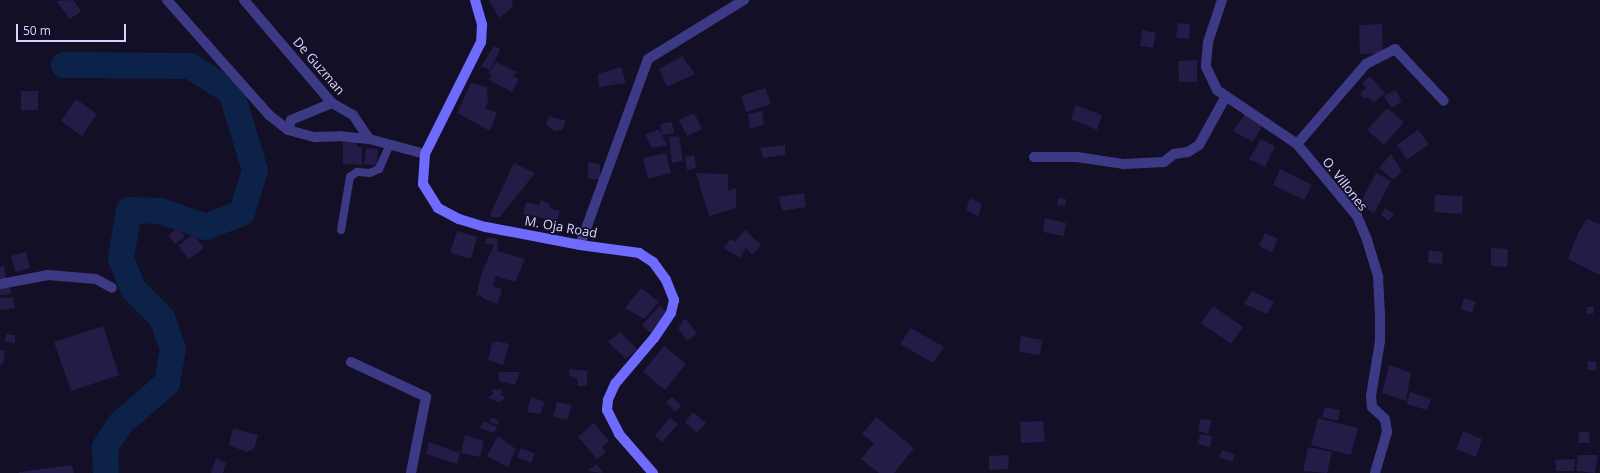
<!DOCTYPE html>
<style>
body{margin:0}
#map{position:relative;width:1600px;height:473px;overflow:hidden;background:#130f26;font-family:"Open Sans",sans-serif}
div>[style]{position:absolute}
.river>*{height:26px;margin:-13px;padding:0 13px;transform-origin:13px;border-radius:13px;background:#0c2248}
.building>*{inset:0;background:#241b47}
.lane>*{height:8px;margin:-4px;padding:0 4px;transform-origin:4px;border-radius:4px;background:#3d3a85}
.street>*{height:10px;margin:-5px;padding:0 5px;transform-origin:5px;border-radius:5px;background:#3d3a85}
.secondary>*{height:10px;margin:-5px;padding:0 5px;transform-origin:5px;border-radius:5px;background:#6f6bff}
span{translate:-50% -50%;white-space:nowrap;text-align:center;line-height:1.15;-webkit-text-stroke:3.5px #130f26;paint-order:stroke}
.street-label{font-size:13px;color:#d9d4ff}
.scale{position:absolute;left:16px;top:24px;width:110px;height:18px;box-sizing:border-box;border:2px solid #d9d4ff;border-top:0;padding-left:5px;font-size:12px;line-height:14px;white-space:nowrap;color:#d9d4ff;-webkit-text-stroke:3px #130f26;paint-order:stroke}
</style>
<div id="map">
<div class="river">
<div style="left:64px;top:65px;width:126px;rotate:0.5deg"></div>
<div style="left:190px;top:66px;width:49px;rotate:32.4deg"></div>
<div style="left:231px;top:92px;width:82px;rotate:72.9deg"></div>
<div style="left:255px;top:170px;width:45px;rotate:106.8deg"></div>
<div style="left:242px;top:213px;width:39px;rotate:159deg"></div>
<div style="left:206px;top:227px;width:49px;rotate:-160.8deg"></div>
<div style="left:160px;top:211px;width:31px;rotate:-178deg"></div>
<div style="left:129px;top:210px;width:49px;rotate:99.5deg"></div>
<div style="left:121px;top:258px;width:33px;rotate:69deg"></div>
<div style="left:133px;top:289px;width:41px;rotate:45deg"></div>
<div style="left:162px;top:318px;width:33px;rotate:70deg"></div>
<div style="left:173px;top:349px;width:35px;rotate:100deg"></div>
<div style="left:167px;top:383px;width:62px;rotate:138.9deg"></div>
<div style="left:120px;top:424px;width:27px;rotate:123deg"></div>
<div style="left:105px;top:447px;width:26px;rotate:88deg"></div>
</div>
<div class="building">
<div style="clip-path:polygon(73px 0,81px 11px,70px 19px,56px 1px)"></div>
<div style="clip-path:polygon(489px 0,512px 0,513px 7px,499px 18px)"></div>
<div style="clip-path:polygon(1178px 23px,1190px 24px,1189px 39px,1176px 38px)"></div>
<div style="clip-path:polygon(1382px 24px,1383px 53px,1360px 54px,1359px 25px)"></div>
<div style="clip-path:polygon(1142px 30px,1156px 33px,1153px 48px,1140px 46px)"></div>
<div style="clip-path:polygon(494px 46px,499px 48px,500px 51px,490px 70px,481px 66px)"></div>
<div style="clip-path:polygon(682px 56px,695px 74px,667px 87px,659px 69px)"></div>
<div style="clip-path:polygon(1197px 60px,1197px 82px,1179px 82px,1178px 61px)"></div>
<div style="clip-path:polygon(496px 62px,517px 72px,513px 76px,519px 79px,512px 92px,489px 80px,492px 75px,488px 74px)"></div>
<div style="clip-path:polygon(621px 67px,626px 83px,599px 87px,598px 74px)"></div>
<div style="clip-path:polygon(1370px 76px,1385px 93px,1374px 103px,1368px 97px,1365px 99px,1360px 94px,1366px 88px,1362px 83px)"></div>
<div style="clip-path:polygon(471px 83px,487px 87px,488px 103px,485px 108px,497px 113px,490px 131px,457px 113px)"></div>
<div style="clip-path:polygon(765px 88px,771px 104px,746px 112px,741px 96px)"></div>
<div style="clip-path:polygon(1396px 90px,1402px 102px,1391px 108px,1384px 96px)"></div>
<div style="clip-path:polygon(21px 91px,38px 91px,38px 110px,21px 110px)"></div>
<div style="clip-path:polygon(76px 99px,97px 114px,82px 136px,61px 121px)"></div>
<div style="clip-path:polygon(1076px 105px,1102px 115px,1097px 130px,1071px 119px)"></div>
<div style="clip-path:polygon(1387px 108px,1404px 122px,1384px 145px,1367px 130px)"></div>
<div style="clip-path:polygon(762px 111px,764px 124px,750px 129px,748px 114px)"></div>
<div style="clip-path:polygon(694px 113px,702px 129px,687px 136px,679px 120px)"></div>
<div style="clip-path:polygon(1245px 114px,1262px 126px,1253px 142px,1233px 131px)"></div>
<div style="clip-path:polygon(549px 116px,566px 121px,562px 130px,555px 131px,546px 125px)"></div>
<div style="clip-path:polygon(672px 122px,674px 133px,662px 135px,660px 124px)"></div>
<div style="clip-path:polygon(659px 129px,667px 145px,652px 148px,645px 135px)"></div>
<div style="clip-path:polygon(1418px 130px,1429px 144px,1407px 160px,1397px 145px)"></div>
<div style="clip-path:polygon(679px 136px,683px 161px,672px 163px,669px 137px)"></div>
<div style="clip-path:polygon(1261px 139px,1275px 146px,1265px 167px,1249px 159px)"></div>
<div style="clip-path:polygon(343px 142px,357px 142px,357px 147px,362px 147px,362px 165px,343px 164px)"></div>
<div style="clip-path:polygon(785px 145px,785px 155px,763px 158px,760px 148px)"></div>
<div style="clip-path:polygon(366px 148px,378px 149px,377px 166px,364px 164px)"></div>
<div style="clip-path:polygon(666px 153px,671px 173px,648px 179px,643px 158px)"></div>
<div style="clip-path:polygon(1391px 154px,1402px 171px,1394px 180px,1379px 168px)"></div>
<div style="clip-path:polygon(694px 155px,696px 168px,687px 170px,685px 157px)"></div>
<div style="clip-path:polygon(588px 162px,600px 164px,600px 179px,588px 179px)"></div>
<div style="clip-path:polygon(514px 163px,535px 173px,500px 217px,491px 217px,490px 214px)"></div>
<div style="clip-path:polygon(1280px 169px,1312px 185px,1304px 200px,1273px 185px)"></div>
<div style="clip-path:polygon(696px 173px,728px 174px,728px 191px,736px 188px,736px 208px,709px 216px)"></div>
<div style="clip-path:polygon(1376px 173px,1391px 181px,1374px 213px,1359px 205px)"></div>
<div style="clip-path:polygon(804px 193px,806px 207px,782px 211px,779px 197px)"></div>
<div style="clip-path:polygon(1435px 195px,1463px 196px,1462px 214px,1434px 212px)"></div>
<div style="clip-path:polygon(970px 198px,982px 204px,978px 216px,966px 210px)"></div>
<div style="clip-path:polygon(1058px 198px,1066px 199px,1065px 206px,1057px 205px)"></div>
<div style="clip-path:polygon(541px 200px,550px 204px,549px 208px,560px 211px,557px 221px,523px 214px,526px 202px,539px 205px)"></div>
<div style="clip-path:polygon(1385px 208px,1394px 214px,1389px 221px,1381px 215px)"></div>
<div style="clip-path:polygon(1045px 218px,1066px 223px,1064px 236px,1043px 232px)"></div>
<div style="clip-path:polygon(1587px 219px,1600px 224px,1600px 275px,1568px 259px,1578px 233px)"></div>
<div style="clip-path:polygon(179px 228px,185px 237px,175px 244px,168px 235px)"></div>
<div style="clip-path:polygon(745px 230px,761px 245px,752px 255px,746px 248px,740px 258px,724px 248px,730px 239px,743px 246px,735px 241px)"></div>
<div style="clip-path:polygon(457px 231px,477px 237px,471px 259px,450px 253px)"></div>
<div style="clip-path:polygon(1265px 233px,1278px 239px,1272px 252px,1259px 246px)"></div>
<div style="clip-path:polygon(193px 234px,204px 248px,189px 259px,178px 246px)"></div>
<div style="clip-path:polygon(487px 237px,497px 239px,498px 251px,525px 259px,515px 282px,496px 276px,493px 286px,502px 289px,498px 304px,484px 299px,480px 295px,476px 296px,482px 272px,494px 245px,485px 244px)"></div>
<div style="clip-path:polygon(1491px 248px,1508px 249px,1507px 267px,1491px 266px)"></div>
<div style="clip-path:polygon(1429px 250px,1443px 252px,1442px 264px,1428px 263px)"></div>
<div style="clip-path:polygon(26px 252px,30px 268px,15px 272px,11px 256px)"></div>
<div style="clip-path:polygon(4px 266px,6px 278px,0 279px,0 267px)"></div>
<div style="clip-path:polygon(10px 286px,11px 294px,0 295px,0 287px)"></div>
<div style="clip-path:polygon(641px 288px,659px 302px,644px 319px,625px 308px)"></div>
<div style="clip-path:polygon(1252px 291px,1274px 302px,1267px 314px,1244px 304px)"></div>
<div style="clip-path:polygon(13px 297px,15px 308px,0 310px,0 298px)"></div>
<div style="clip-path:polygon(1464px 298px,1476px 302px,1472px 313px,1461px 309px)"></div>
<div style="clip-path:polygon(660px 305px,668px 314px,651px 333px,642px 325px)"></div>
<div style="clip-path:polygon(1213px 306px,1243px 327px,1231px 344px,1201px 323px)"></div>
<div style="clip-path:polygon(1587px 307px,1594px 307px,1593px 314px,1586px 314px)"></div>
<div style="clip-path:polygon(684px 319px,687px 320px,697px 334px,687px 341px,678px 328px)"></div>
<div style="clip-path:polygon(103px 326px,119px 375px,71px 391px,54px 342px)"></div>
<div style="clip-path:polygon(911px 328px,944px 347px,933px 363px,900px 344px)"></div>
<div style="clip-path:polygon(620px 332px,637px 349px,626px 359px,608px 342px)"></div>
<div style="clip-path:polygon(6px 334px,15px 335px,15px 343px,5px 342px)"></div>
<div style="clip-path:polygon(1021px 336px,1042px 340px,1040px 355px,1019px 352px)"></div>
<div style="clip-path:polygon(497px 341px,509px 344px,503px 365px,488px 360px,492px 343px)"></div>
<div style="clip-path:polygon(664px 346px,686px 364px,665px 390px,643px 372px)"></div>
<div style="clip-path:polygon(0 350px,5px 351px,3px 365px,0 364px)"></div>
<div style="clip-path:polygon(1587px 361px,1596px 362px,1596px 370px,1588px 370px)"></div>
<div style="clip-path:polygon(1389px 365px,1411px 373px,1406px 401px,1382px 393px)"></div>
<div style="clip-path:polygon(570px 369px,587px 371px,587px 386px,577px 386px,578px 380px,569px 375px)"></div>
<div style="clip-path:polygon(499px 372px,520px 372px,515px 385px,499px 381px)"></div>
<div style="clip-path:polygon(492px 389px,502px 390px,501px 395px,504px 396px,504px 399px,499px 402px,488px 398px,493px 394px)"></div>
<div style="clip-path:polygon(1410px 392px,1431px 399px,1427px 410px,1406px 404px)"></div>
<div style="clip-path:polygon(531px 397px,545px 402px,540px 414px,527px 412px)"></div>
<div style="clip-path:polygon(672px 397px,681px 406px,675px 412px,666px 402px)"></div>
<div style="clip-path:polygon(557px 402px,572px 405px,567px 420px,553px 417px)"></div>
<div style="clip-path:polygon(1325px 407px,1340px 410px,1338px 421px,1322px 417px)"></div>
<div style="clip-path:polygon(693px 412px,706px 423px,697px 433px,685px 422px)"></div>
<div style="clip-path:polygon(670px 417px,678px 424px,662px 442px,655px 436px)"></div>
<div style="clip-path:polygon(876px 417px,914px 448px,894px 473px,879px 473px,861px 459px,874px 443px,862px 434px)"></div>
<div style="clip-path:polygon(491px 418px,499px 420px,498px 425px,490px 422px)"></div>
<div style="clip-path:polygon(1318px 418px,1358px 428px,1351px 455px,1311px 445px)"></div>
<div style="clip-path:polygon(1200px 419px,1212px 420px,1208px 434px,1198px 431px)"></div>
<div style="clip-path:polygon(484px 421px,497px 427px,494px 433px,480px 428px)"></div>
<div style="clip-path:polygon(1043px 421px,1045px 442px,1021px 443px,1020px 422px)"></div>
<div style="clip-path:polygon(594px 423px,609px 441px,602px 447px,606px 452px,597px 459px,578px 437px)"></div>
<div style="clip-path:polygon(233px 428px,258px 435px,254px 449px,246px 452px,229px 445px)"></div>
<div style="clip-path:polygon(1463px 431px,1482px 439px,1476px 457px,1456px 449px)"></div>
<div style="clip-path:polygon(1579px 432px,1589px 432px,1590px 443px,1578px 443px)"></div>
<div style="clip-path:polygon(1201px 434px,1212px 436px,1210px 447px,1197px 444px)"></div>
<div style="clip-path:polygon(465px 435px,484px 441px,480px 457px,461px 453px)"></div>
<div style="clip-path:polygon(498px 436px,516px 449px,508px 467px,487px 456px)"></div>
<div style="clip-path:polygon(429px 442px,460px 453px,457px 464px,426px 454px)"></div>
<div style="clip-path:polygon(1308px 447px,1332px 452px,1327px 473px,1303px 471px)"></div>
<div style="clip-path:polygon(521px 448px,535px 454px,531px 463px,517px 457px)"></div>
<div style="clip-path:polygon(1222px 450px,1235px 455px,1232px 462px,1219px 457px)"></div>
<div style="clip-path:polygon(1009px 455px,1008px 469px,989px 470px,989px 456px)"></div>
<div style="clip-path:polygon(1578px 455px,1598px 455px,1595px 473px,1576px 471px)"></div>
<div style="clip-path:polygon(216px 458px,226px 463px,223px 473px,211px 473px)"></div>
<div style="clip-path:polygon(1575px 459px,1574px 471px,1556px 471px,1555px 460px)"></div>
<div style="clip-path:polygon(597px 464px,603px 473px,587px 471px)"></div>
<div style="clip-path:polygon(72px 465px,74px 473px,19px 473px,19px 472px)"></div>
</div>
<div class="lane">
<div style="left:341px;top:230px;width:54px;rotate:-80.4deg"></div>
<div style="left:350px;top:177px;width:9px;rotate:-36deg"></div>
<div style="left:357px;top:172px;width:13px;rotate:4deg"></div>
<div style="left:370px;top:173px;width:10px;rotate:-24deg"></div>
<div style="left:379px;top:169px;width:27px;rotate:-66deg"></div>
</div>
<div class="street">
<div style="left:167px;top:0;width:154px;rotate:48.4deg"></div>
<div style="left:269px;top:115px;width:24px;rotate:38deg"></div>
<div style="left:288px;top:130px;width:28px;rotate:15deg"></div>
<div style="left:315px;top:137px;width:24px;rotate:-2deg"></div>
<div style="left:339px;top:136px;width:30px;rotate:6deg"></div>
<div style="left:244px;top:0;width:135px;rotate:49.5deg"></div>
<div style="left:332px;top:103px;width:24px;rotate:30deg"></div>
<div style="left:353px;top:115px;width:29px;rotate:56deg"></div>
<div style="left:369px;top:139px;width:58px;rotate:15deg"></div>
<div style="left:1222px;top:0;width:44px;rotate:108.4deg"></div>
<div style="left:1208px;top:42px;width:25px;rotate:95deg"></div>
<div style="left:1206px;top:67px;width:25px;rotate:64deg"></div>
<div style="left:1217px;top:90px;width:97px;rotate:34deg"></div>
<div style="left:1297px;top:144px;width:94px;rotate:50.2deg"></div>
<div style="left:1357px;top:216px;width:26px;rotate:67deg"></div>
<div style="left:1367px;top:240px;width:39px;rotate:73deg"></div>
<div style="left:1378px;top:277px;width:36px;rotate:87deg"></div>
<div style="left:1380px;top:313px;width:28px;rotate:90deg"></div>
<div style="left:1380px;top:341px;width:56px;rotate:99.3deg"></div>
<div style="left:1371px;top:396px;width:11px;rotate:85deg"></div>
<div style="left:1372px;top:407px;width:18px;rotate:43deg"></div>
<div style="left:1385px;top:419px;width:13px;rotate:81deg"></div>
<div style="left:1387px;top:432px;width:43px;rotate:106.3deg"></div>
<div style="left:288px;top:130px;width:10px;rotate:-73deg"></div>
<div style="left:291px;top:120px;width:44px;rotate:-22.5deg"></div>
<div style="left:1297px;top:144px;width:106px;rotate:-49.2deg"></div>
<div style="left:1366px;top:64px;width:33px;rotate:-27deg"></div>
<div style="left:1395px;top:49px;width:71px;rotate:46.7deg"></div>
<div style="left:1034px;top:157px;width:43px"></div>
<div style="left:1077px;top:157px;width:48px;rotate:8.5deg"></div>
<div style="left:1124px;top:164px;width:40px;rotate:-2.9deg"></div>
<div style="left:1164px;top:162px;width:13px;rotate:-39deg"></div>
<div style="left:1174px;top:154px;width:14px;rotate:-8deg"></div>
<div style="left:1188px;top:152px;width:13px;rotate:-32deg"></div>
<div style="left:1199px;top:145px;width:56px;rotate:-61.1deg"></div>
<div style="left:580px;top:245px;width:198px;rotate:-69.9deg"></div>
<div style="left:648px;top:59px;width:113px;rotate:-31.6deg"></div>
<div style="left:0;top:284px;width:49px;rotate:-10.6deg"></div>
<div style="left:48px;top:275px;width:48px;rotate:4.8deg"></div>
<div style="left:96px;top:279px;width:18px;rotate:29deg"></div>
<div style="left:351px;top:362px;width:83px;rotate:25deg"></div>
<div style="left:426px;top:397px;width:77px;rotate:101.2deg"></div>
</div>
<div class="secondary">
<div style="left:475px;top:0;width:26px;rotate:74deg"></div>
<div style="left:482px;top:25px;width:17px;rotate:93deg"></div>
<div style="left:481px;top:42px;width:125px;rotate:116.6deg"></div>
<div style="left:425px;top:154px;width:30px;rotate:94deg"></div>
<div style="left:423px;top:184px;width:28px;rotate:58deg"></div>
<div style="left:438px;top:208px;width:24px;rotate:28deg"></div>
<div style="left:459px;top:219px;width:28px;rotate:17deg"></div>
<div style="left:486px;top:227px;width:96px;rotate:10.8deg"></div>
<div style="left:580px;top:245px;width:60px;rotate:7.7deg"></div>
<div style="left:639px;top:253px;width:17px;rotate:33deg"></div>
<div style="left:653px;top:262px;width:22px;rotate:54deg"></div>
<div style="left:666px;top:280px;width:22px;rotate:68deg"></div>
<div style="left:674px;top:300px;width:13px;rotate:103deg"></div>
<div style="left:671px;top:313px;width:30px;rotate:124deg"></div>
<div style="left:654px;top:338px;width:60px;rotate:130.3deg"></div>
<div style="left:615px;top:384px;width:17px;rotate:114deg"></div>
<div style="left:608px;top:400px;width:10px;rotate:96deg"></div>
<div style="left:607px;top:410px;width:27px;rotate:63deg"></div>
<div style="left:619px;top:434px;width:52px;rotate:48.9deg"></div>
</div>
<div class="street-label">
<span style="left:319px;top:66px;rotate:49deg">De Guzman</span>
<span style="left:1345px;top:184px;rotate:52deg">O. Villones</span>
<span style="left:561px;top:227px;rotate:10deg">M. Oja Road</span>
</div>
<div class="scale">50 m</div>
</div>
